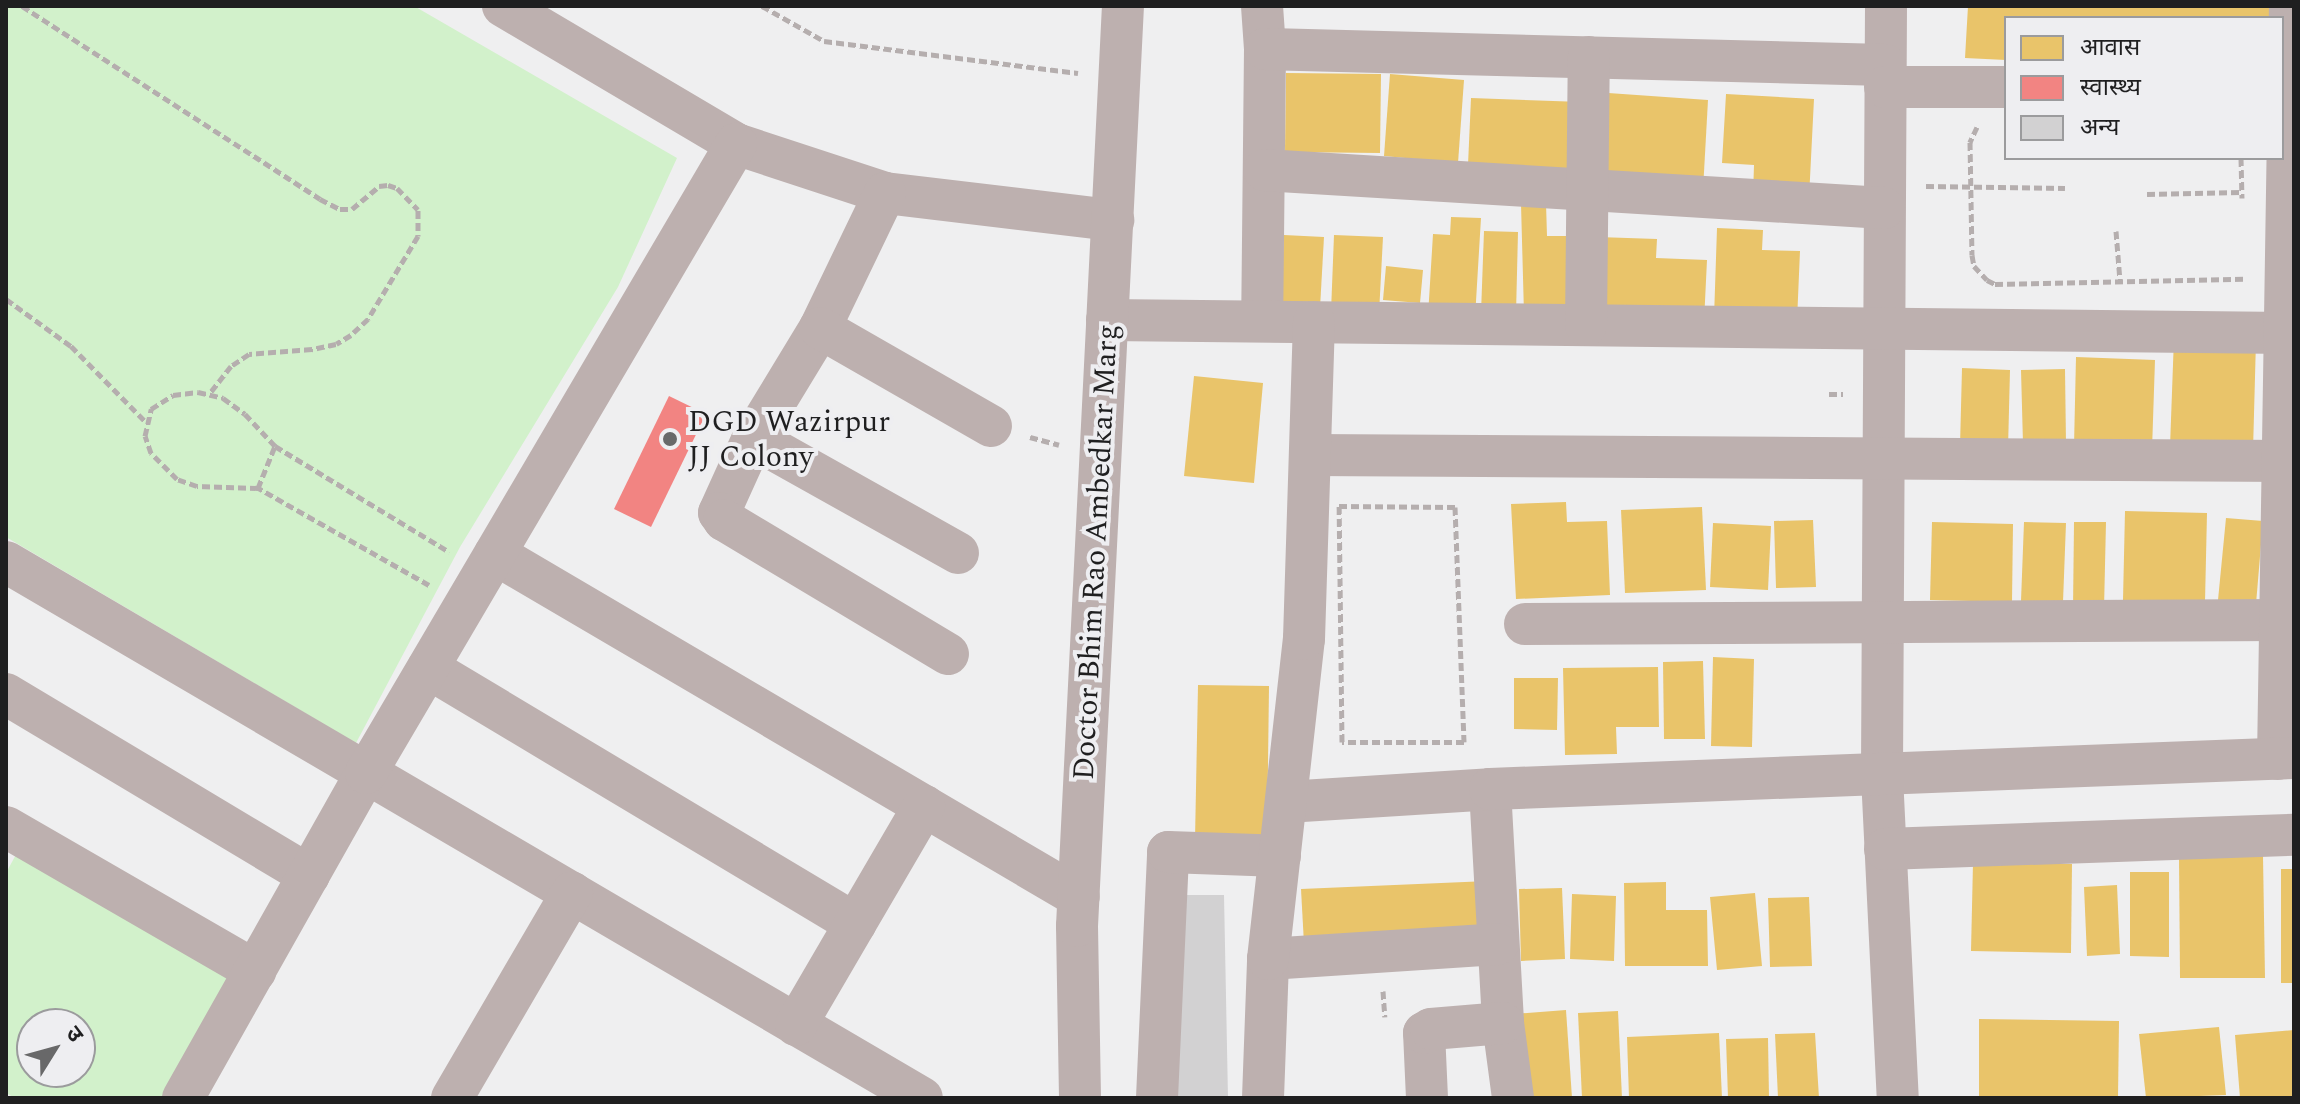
<!DOCTYPE html>
<html>
<head>
<meta charset="utf-8">
<style>
	body { margin:0 }
	#map { position:relative; width:2300px; height:1104px; overflow:hidden; background:#efeff0; font-family:Spectral,"Noto Sans Devanagari",serif }
	div>[style] { position:absolute }
	.green>* { inset:0; background:#d2f1cb }
	.homes>* { inset:0; background:#e9c46a }
	.health>* { inset:0; background:#f28482 }
	.building>* { inset:0; background:#d2d1d2 }
	.path>* { height:5px; margin-top:-2.5px; transform-origin:0; background:repeating-linear-gradient(90deg,#b5aeae 0 8px,transparent 0 12px) }
	.minor>* { height:42px; margin:-21px; padding:0 21px; transform-origin:21px; border-radius:21px; background:#bdb0af }
	.dots>* { width:22px; height:22px; translate:-50% -50%; box-sizing:border-box; border:4px solid #eeeef1; border-radius:50% }
	span { translate:-50% -50%; white-space:nowrap; text-align:center; line-height:1.15; -webkit-text-stroke:8px #eeeef1; paint-order:stroke }
	.poi-label { font-size:30px; color:#1f1f20 }
	.left { translate:0 -50%; text-align:left }
	.street-label { font-size:30px; color:#1f1f20 }
	.frame { position:absolute; inset:0; border:8px solid #1f1f20; pointer-events:none }
	.legend { position:absolute; left:2004px; top:16px; width:280px; height:144px; box-sizing:border-box; background:#eeeef1; border:2px solid #9b9b9d; margin:0; padding:10px 14px; list-style:none; font-size:24px; color:#1f1f20 }
	.legend li { display:flex; align-items:center; gap:16px; height:40px }
	.legend b { width:40px; border:2px solid #9b9b9d }
	.north { position:absolute; left:16px; top:1008px; width:80px; height:80px; box-sizing:border-box; background:#eeeef1; border:2px solid #9b9b9d; border-radius:50%; rotate:53deg; font-size:22px; font-weight:700; line-height:32px; text-align:center; color:#1f1f20 }
	.north::after { content:''; display:block; margin:auto; width:28px; height:36px; background:#686869; clip-path:polygon(50% 0,100% 100%,50% 72%,0 100%) }
</style>
</head>
<body>
<div id="map">
	<div class="green">
		<i style="clip-path:polygon(6px 6px,414px 6px,677px 158px,618px 287px,460px 547px,356px 743px,6px 537px)"></i>
		<i style="clip-path:polygon(evenodd,19px 849px,236px 972px,165px 1098px,15px 1098px,6px 1093px,6px 873px,19px 849px,32px 1024px,80px 1024px,80px 1072px,32px 1072px,32px 1024px)"></i>
	</div>
	<div class="homes">
		<i style="clip-path:polygon(1968px 6px,2272px 6px,2272px 18px,2006px 18px,2006px 60px,1965px 58px)"></i>
		<i style="clip-path:polygon(1286px 73px,1381px 74px,1380px 153px,1285px 152px)"></i>
		<i style="clip-path:polygon(1390px 74px,1464px 80px,1458px 163px,1384px 156px)"></i>
		<i style="clip-path:polygon(1594px 92px,1708px 100px,1703px 190px,1589px 182px)"></i>
		<i style="clip-path:polygon(1726px 94px,1814px 99px,1809px 198px,1753px 195px,1754px 165px,1722px 163px)"></i>
		<i style="clip-path:polygon(1471px 98px,1582px 102px,1580px 170px,1468px 165px)"></i>
		<i style="clip-path:polygon(1546px 203px,1547px 236px,1576px 236px,1579px 314px,1524px 314px,1521px 204px)"></i>
		<i style="clip-path:polygon(1451px 217px,1481px 218px,1475px 318px,1428px 316px,1433px 234px,1450px 235px)"></i>
		<i style="clip-path:polygon(1717px 228px,1763px 230px,1762px 250px,1800px 251px,1797px 321px,1714px 318px)"></i>
		<i style="clip-path:polygon(1484px 231px,1518px 232px,1516px 314px,1481px 313px)"></i>
		<i style="clip-path:polygon(1284px 235px,1324px 237px,1320px 308px,1280px 306px)"></i>
		<i style="clip-path:polygon(1334px 235px,1383px 237px,1379px 314px,1331px 312px)"></i>
		<i style="clip-path:polygon(1598px 237px,1657px 239px,1656px 258px,1707px 260px,1704px 322px,1595px 317px)"></i>
		<i style="clip-path:polygon(1386px 266px,1423px 270px,1420px 303px,1383px 300px)"></i>
		<i style="clip-path:polygon(2174px 337px,2256px 340px,2253px 451px,2170px 447px)"></i>
		<i style="clip-path:polygon(2076px 357px,2155px 360px,2152px 450px,2074px 446px)"></i>
		<i style="clip-path:polygon(1962px 368px,2010px 370px,2008px 449px,1960px 447px)"></i>
		<i style="clip-path:polygon(2065px 369px,2066px 444px,2023px 444px,2021px 370px)"></i>
		<i style="clip-path:polygon(1194px 376px,1263px 383px,1254px 483px,1184px 476px)"></i>
		<i style="clip-path:polygon(1566px 502px,1567px 522px,1607px 521px,1610px 595px,1516px 599px,1511px 504px)"></i>
		<i style="clip-path:polygon(1702px 507px,1706px 590px,1625px 593px,1621px 510px)"></i>
		<i style="clip-path:polygon(2125px 511px,2207px 513px,2205px 602px,2123px 600px)"></i>
		<i style="clip-path:polygon(2226px 518px,2263px 521px,2256px 604px,2218px 600px)"></i>
		<i style="clip-path:polygon(1813px 520px,1816px 587px,1776px 588px,1774px 521px)"></i>
		<i style="clip-path:polygon(1932px 522px,2013px 524px,2012px 602px,1930px 600px)"></i>
		<i style="clip-path:polygon(2024px 522px,2066px 523px,2063px 602px,2021px 601px)"></i>
		<i style="clip-path:polygon(2074px 522px,2106px 522px,2104px 609px,2073px 609px)"></i>
		<i style="clip-path:polygon(1713px 523px,1771px 526px,1768px 590px,1710px 587px)"></i>
		<i style="clip-path:polygon(1713px 657px,1754px 659px,1752px 747px,1711px 746px)"></i>
		<i style="clip-path:polygon(1703px 661px,1705px 739px,1664px 739px,1663px 662px)"></i>
		<i style="clip-path:polygon(1658px 667px,1659px 727px,1616px 727px,1617px 754px,1565px 755px,1563px 668px)"></i>
		<i style="clip-path:polygon(1514px 678px,1558px 678px,1557px 730px,1514px 729px)"></i>
		<i style="clip-path:polygon(1198px 685px,1269px 686px,1267px 842px,1195px 840px)"></i>
		<i style="clip-path:polygon(2263px 856px,2265px 978px,2180px 978px,2179px 857px)"></i>
		<i style="clip-path:polygon(1973px 863px,2072px 864px,2071px 953px,1971px 951px)"></i>
		<i style="clip-path:polygon(2281px 869px,2294px 869px,2294px 983px,2281px 983px)"></i>
		<i style="clip-path:polygon(2130px 872px,2169px 872px,2169px 957px,2130px 956px)"></i>
		<i style="clip-path:polygon(1488px 881px,1490px 937px,1304px 944px,1301px 889px)"></i>
		<i style="clip-path:polygon(1666px 882px,1666px 910px,1707px 910px,1708px 966px,1625px 966px,1624px 883px)"></i>
		<i style="clip-path:polygon(2117px 885px,2120px 954px,2087px 956px,2084px 887px)"></i>
		<i style="clip-path:polygon(1562px 888px,1565px 959px,1521px 961px,1519px 889px)"></i>
		<i style="clip-path:polygon(1755px 893px,1762px 966px,1717px 970px,1710px 897px)"></i>
		<i style="clip-path:polygon(1572px 894px,1616px 896px,1614px 961px,1570px 959px)"></i>
		<i style="clip-path:polygon(1809px 897px,1812px 966px,1770px 967px,1768px 898px)"></i>
		<i style="clip-path:polygon(1566px 1010px,1572px 1098px,1519px 1098px,1513px 1014px)"></i>
		<i style="clip-path:polygon(1618px 1011px,1622px 1098px,1582px 1098px,1578px 1013px)"></i>
		<i style="clip-path:polygon(1979px 1019px,2119px 1021px,2118px 1098px,1979px 1098px)"></i>
		<i style="clip-path:polygon(2219px 1027px,2226px 1095px,2146px 1098px,2139px 1034px)"></i>
		<i style="clip-path:polygon(2294px 1030px,2294px 1098px,2240px 1098px,2235px 1035px)"></i>
		<i style="clip-path:polygon(1719px 1033px,1722px 1098px,1629px 1098px,1627px 1037px)"></i>
		<i style="clip-path:polygon(1815px 1033px,1819px 1098px,1778px 1098px,1775px 1034px)"></i>
		<i style="clip-path:polygon(1768px 1038px,1769px 1098px,1728px 1098px,1726px 1039px)"></i>
	</div>
	<div class="health">
		<i style="clip-path:polygon(669px 396px,706px 414px,651px 527px,614px 509px)"></i>
	</div>
	<div class="building">
		<i style="clip-path:polygon(1171px 895px,1224px 895px,1228px 1098px,1174px 1098px)"></i>
	</div>
	<div class="path">
		<i style="left:22px;top:6px;width:355px;rotate:32.9deg"></i>
		<i style="left:320px;top:199px;width:22px;rotate:27deg"></i>
		<i style="left:340px;top:209px;width:12px"></i>
		<i style="left:352px;top:209px;width:35px;rotate:-40deg"></i>
		<i style="left:379px;top:186px;width:9px;rotate:-6deg"></i>
		<i style="left:388px;top:185px;width:9px;rotate:18deg"></i>
		<i style="left:397px;top:188px;width:30px;rotate:46deg"></i>
		<i style="left:418px;top:210px;width:26px;rotate:90deg"></i>
		<i style="left:418px;top:236px;width:97px;rotate:121.1deg"></i>
		<i style="left:368px;top:319px;width:23px;rotate:137deg"></i>
		<i style="left:351px;top:335px;width:17px;rotate:149deg"></i>
		<i style="left:336px;top:344px;width:25px;rotate:168deg"></i>
		<i style="left:312px;top:349px;width:63px;rotate:175.5deg"></i>
		<i style="left:249px;top:354px;width:22px;rotate:146deg"></i>
		<i style="left:231px;top:366px;width:36px;rotate:128deg"></i>
		<i style="left:762px;top:6px;width:71px;rotate:29.4deg"></i>
		<i style="left:824px;top:41px;width:256px;rotate:7.2deg"></i>
		<i style="left:1977px;top:127px;width:17px;rotate:115deg"></i>
		<i style="left:1970px;top:142px;width:113px;rotate:89deg"></i>
		<i style="left:1972px;top:255px;width:11px;rotate:80deg"></i>
		<i style="left:1974px;top:266px;width:19px;rotate:47deg"></i>
		<i style="left:1987px;top:280px;width:9px;rotate:27deg"></i>
		<i style="left:1995px;top:284px;width:249px;rotate:-1.2deg"></i>
		<i style="left:2241px;top:158px;width:40px;rotate:88.6deg"></i>
		<i style="left:1926px;top:186px;width:139px;rotate:0.8deg"></i>
		<i style="left:2147px;top:194px;width:94px;rotate:-1.2deg"></i>
		<i style="left:2116px;top:231px;width:50px;rotate:85.4deg"></i>
		<i style="left:6px;top:299px;width:80px;rotate:35.9deg"></i>
		<i style="left:71px;top:346px;width:107px;rotate:45.4deg"></i>
		<i style="left:1829px;top:394px;width:14px"></i>
		<i style="left:1030px;top:437px;width:30px;rotate:15deg"></i>
		<i style="left:258px;top:488px;width:45px;rotate:-68deg"></i>
		<i style="left:1339px;top:506px;width:116px;rotate:0.5deg"></i>
		<i style="left:1455px;top:507px;width:235px;rotate:87.8deg"></i>
		<i style="left:1464px;top:742px;width:122px;rotate:180deg"></i>
		<i style="left:1342px;top:742px;width:236px;rotate:-90.7deg"></i>
		<i style="left:429px;top:585px;width:197px;rotate:-150.4deg"></i>
		<i style="left:258px;top:488px;width:61px;rotate:-178.1deg"></i>
		<i style="left:197px;top:486px;width:21px;rotate:-161deg"></i>
		<i style="left:177px;top:479px;width:37px;rotate:-135deg"></i>
		<i style="left:151px;top:453px;width:18px;rotate:-109deg"></i>
		<i style="left:145px;top:436px;width:28px;rotate:-77deg"></i>
		<i style="left:151px;top:409px;width:26px;rotate:-32deg"></i>
		<i style="left:173px;top:395px;width:25px;rotate:-7deg"></i>
		<i style="left:198px;top:392px;width:26px;rotate:13deg"></i>
		<i style="left:223px;top:398px;width:27px;rotate:36deg"></i>
		<i style="left:245px;top:414px;width:44px;rotate:46.8deg"></i>
		<i style="left:275px;top:446px;width:204px;rotate:31.3deg"></i>
		<i style="left:1383px;top:991px;width:26px;rotate:86deg"></i>
	</div>
	<div class="minor">
		<i style="left:503px;top:6px;width:271px;rotate:30.6deg"></i>
		<i style="left:736px;top:144px;width:157px;rotate:18.2deg"></i>
		<i style="left:885px;top:193px;width:230px;rotate:6.8deg"></i>
		<i style="left:1262px;top:6px;width:43px;rotate:86deg"></i>
		<i style="left:1265px;top:49px;width:272px;rotate:90.6deg"></i>
		<i style="left:1886px;top:6px;width:770px;rotate:90.3deg"></i>
		<i style="left:1882px;top:776px;width:322px;rotate:87.2deg"></i>
		<i style="left:1265px;top:49px;width:620px;rotate:1.48deg"></i>
		<i style="left:1885px;top:87px;width:121px"></i>
		<i style="left:1264px;top:170px;width:621px;rotate:3.51deg"></i>
		<i style="left:885px;top:193px;width:150px;rotate:115.7deg"></i>
		<i style="left:820px;top:328px;width:129px;rotate:121.3deg"></i>
		<i style="left:753px;top:438px;width:82px;rotate:114.4deg"></i>
		<i style="left:719px;top:513px;width:9px;rotate:54deg"></i>
		<i style="left:724px;top:520px;width:261px;rotate:30.9deg"></i>
		<i style="left:1107px;top:320px;width:1187px;rotate:0.63deg"></i>
		<i style="left:1586px;top:325px;width:268px;rotate:-89.4deg"></i>
		<i style="left:820px;top:328px;width:197px;rotate:29.8deg"></i>
		<i style="left:753px;top:438px;width:235px;rotate:29.3deg"></i>
		<i style="left:1310px;top:455px;width:984px;rotate:0.35deg"></i>
		<i style="left:495px;top:554px;width:677px;rotate:30.43deg"></i>
		<i style="left:6px;top:562px;width:1061px;rotate:30.33deg"></i>
		<i style="left:1525px;top:624px;width:757px;rotate:-0.3deg"></i>
		<i style="left:428px;top:668px;width:498px;rotate:30.9deg"></i>
		<i style="left:6px;top:694px;width:353px;rotate:30.9deg"></i>
		<i style="left:2278px;top:759px;width:753px;rotate:-89.09deg"></i>
		<i style="left:1490px;top:789px;width:234px;rotate:86.8deg"></i>
		<i style="left:1503px;top:1023px;width:76px;rotate:82.4deg"></i>
		<i style="left:1286px;top:802px;width:204px;rotate:-3.6deg"></i>
		<i style="left:1490px;top:789px;width:805px;rotate:-2.21deg"></i>
		<i style="left:6px;top:827px;width:288px;rotate:30deg"></i>
		<i style="left:1885px;top:849px;width:409px;rotate:-2deg"></i>
		<i style="left:1268px;top:959px;width:230px;rotate:-3.7deg"></i>
		<i style="left:796px;top:1025px;width:254px;rotate:-59.7deg"></i>
		<i style="left:183px;top:1098px;width:373px;rotate:-60.6deg"></i>
		<i style="left:366px;top:773px;width:730px;rotate:-59.53deg"></i>
		<i style="left:452px;top:1098px;width:238px;rotate:-59.7deg"></i>
		<i style="left:1080px;top:1098px;width:172px;rotate:-91deg"></i>
		<i style="left:1077px;top:926px;width:921px;rotate:-87.14deg"></i>
		<i style="left:1157px;top:1098px;width:246px;rotate:-87.4deg"></i>
		<i style="left:1168px;top:852px;width:112px;rotate:2deg"></i>
		<i style="left:1263px;top:1098px;width:139px;rotate:-87.9deg"></i>
		<i style="left:1268px;top:959px;width:322px;rotate:-83.6deg"></i>
		<i style="left:1304px;top:639px;width:317px;rotate:-88.2deg"></i>
		<i style="left:1427px;top:1098px;width:65px;rotate:-92.6deg"></i>
		<i style="left:1424px;top:1033px;width:8px;rotate:-30deg"></i>
		<i style="left:1431px;top:1029px;width:72px;rotate:-4.8deg"></i>
	</div>
	<div class="dots">
		<i style="left:670px;top:439px;background:#686869"></i>
	</div>
	<div class="poi-label">
		<span class="left" style="left:688px;top:439px">DGD Wazirpur<br>JJ Colony</span>
	</div>
	<div class="street-label">
		<span style="left:1096px;top:552px;rotate:-87deg">Doctor Bhim Rao Ambedkar Marg</span>
	</div>
	<div class="frame"></div>
	<ul class="legend">
	<li><b style="height:22px;background:#e9c46a"></b>आवास</li>
	<li><b style="height:22px;background:#f28482"></b>स्वास्थ्य</li>
	<li><b style="height:22px;background:#d2d1d2"></b>अन्य</li>
	</ul>
	<div class="north">उ</div>
</div>
</body>
</html>
